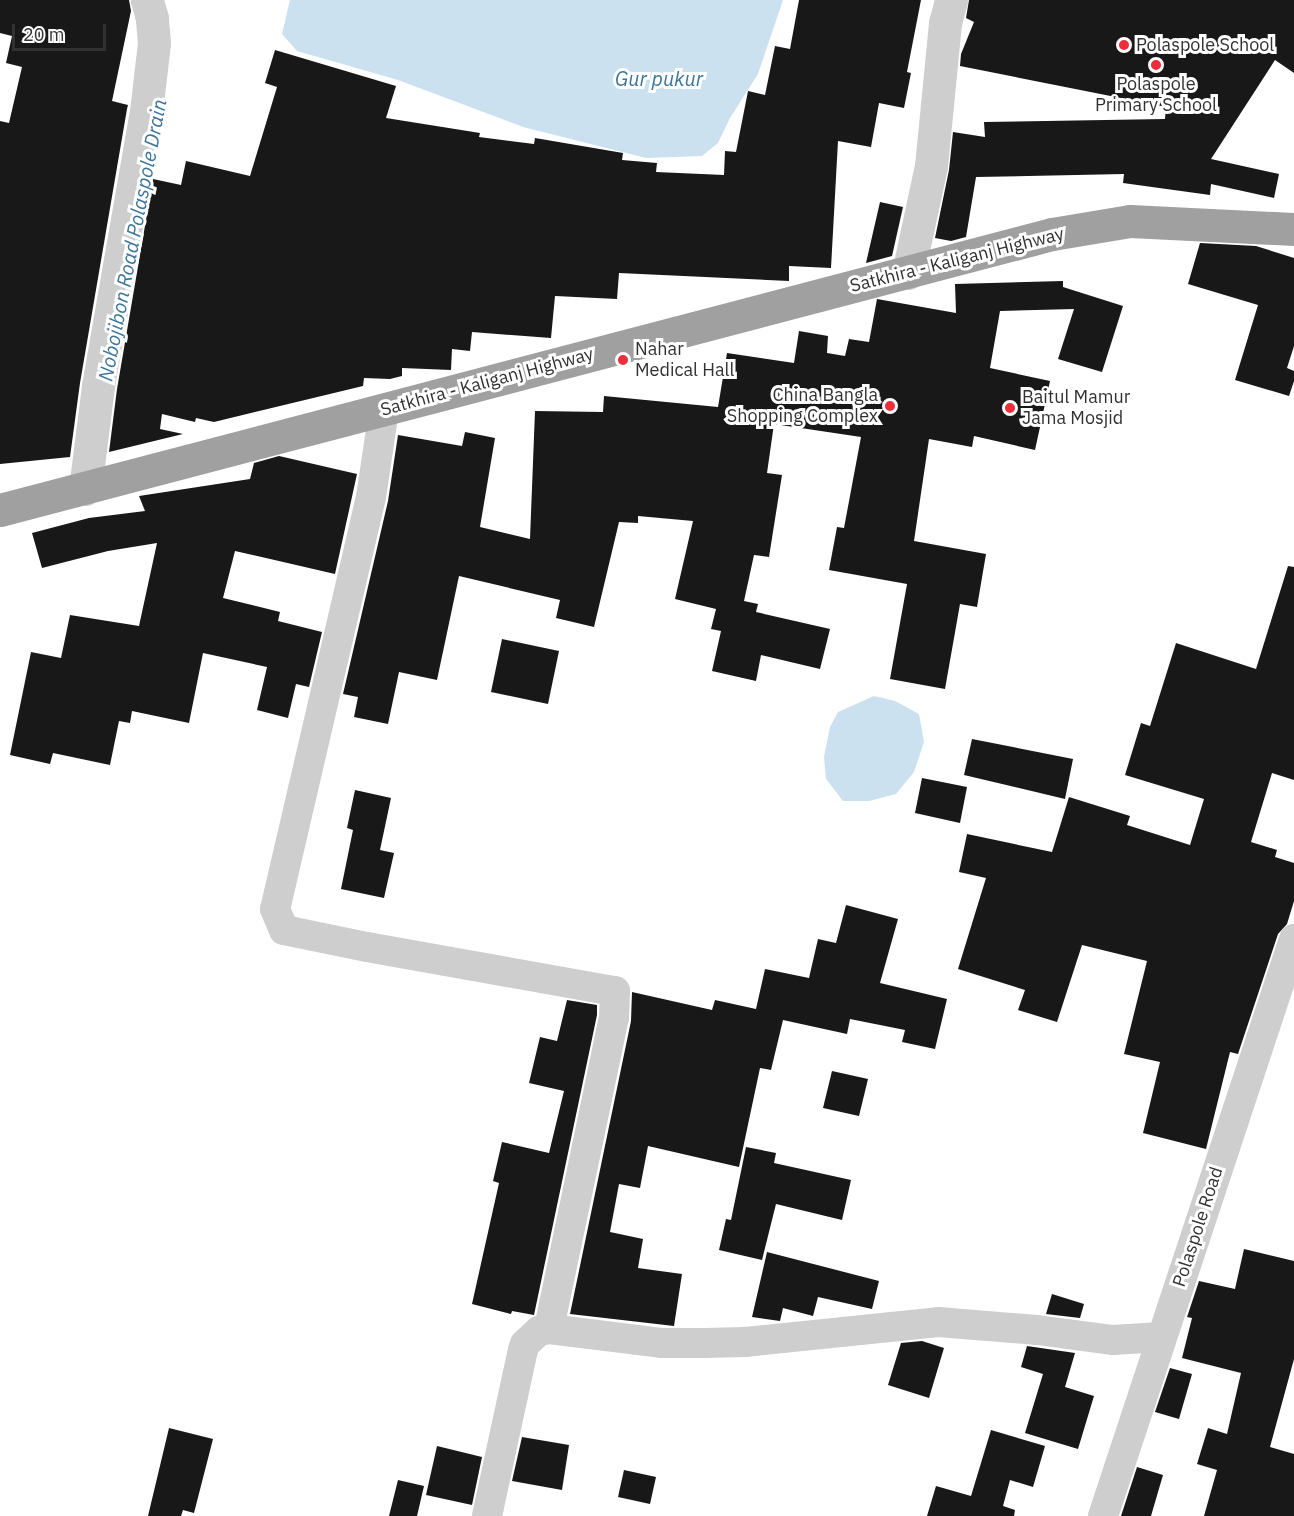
<!DOCTYPE html>
<html>
<head>
<meta charset="utf-8">
<style>
	body { margin:0 }
	#map { position:relative; width:1294px; height:1516px; overflow:hidden; background:#fff; font-family:"IBM Plex Sans",sans-serif }
	div>[style] { position:absolute }
	.water>* { inset:0; background:#cbe1ef }
	.building>* { inset:0; background:#181818 }
	.minor>* { height:30px; margin:-15px; padding:0 15px; transform-origin:15px; border-radius:15px; background:#cecece }
	.tertiary>* { height:33px; margin:-16.5px; padding:0 16.5px; transform-origin:16.5px; border-radius:16.5px; background:#cecece }
	.trunk>* { height:33px; margin:-16.5px; padding:0 16.5px; transform-origin:16.5px; border-radius:16.5px; background:#a0a0a0 }
	.dots>* { width:16px; height:16px; translate:-50% -50%; box-sizing:border-box; border:3px solid #fff; border-radius:50% }
	span { translate:-50% -50%; white-space:nowrap; text-align:center; line-height:1.15; -webkit-text-stroke:6px #fff; paint-order:stroke }
	.poi-label { font-size:18px; color:#313131 }
	.left { translate:0 -50%; text-align:left }
	.right { translate:-100% -50%; text-align:right }
	.street-label { font-size:18px; color:#313131 }
	.water-label { font-size:20px; color:#3a7499; font-style:italic }
	.scale { position:absolute; left:12px; top:24px; width:94px; height:27px; box-sizing:border-box; border:3px solid #313131; border-top:0; padding-left:8px; font-size:18px; line-height:21px; white-space:nowrap; color:#313131; -webkit-text-stroke:4px #fff; paint-order:stroke }
</style>
</head>
<body>
<div id="map">
	<div class="water">
		<i style="clip-path:polygon(290px 0,783px 0,758px 74px,730px 118px,718px 143px,702px 156px,646px 158px,523px 127px,398px 80px,297px 51px,282px 34px)"></i>
		<i style="clip-path:polygon(874px 696px,895px 701px,919px 714px,924px 742px,914px 772px,896px 794px,869px 801px,843px 801px,826px 779px,824px 757px,830px 727px,838px 712px)"></i>
	</div>
	<div class="building">
		<i style="clip-path:polygon(0 0,129px 0,131px 11px,112px 101px,128px 105px,127px 109px,80px 383px,70px 457px,0 464px,0 121px,9px 123px,22px 67px,6px 63px,12px 36px,0 33px)"></i>
		<i style="clip-path:polygon(799px 0,921px 0,907px 72px,911px 73px,904px 108px,879px 103px,871px 147px,838px 141px,831px 268px,789px 266px,789px 281px,619px 273px,617px 299px,555px 296px,551px 338px,472px 332px,470px 351px,452px 349px,451px 370px,402px 368px,402px 376px,390px 379px,364px 378px,363px 386px,214px 422px,196px 418px,195px 422px,162px 414px,160px 429px,183px 434px,109px 452px,117px 389px,153px 179px,181px 185px,186px 161px,250px 176px,277px 87px,265px 83px,275px 50px,396px 86px,386px 118px,480px 133px,479px 137px,534px 144px,535px 138px,623px 153px,622px 160px,657px 163px,656px 172px,724px 175px,725px 151px,736px 152px,748px 91px,765px 95px,775px 46px,790px 49px)"></i>
		<i style="clip-path:polygon(969px 0,1294px 0,1294px 73px,1275px 60px,1211px 159px,1279px 174px,1274px 198px,1211px 184px,1210px 195px,1123px 183px,1124px 174px,976px 177px,966px 237px,951px 241px,935px 238px,949px 170px,953px 132px,985px 137px,984px 122px,1165px 119px,1166px 107px,960px 66px,961px 54px,974px 22px,966px 18px)"></i>
		<i style="clip-path:polygon(880px 202px,903px 207px,892px 256px,866px 263px)"></i>
		<i style="clip-path:polygon(1200px 243px,1256px 246px,1294px 258px,1294px 346px,1287px 368px,1294px 371px,1294px 381px,1289px 396px,1235px 380px,1258px 305px,1188px 284px)"></i>
		<i style="clip-path:polygon(1063px 281px,1063px 287px,1123px 306px,1102px 372px,1058px 359px,1074px 309px,1000px 311px,990px 368px,1050px 381px,1035px 450px,974px 436px,972px 447px,929px 439px,914px 541px,986px 554px,977px 607px,960px 604px,945px 689px,890px 679px,907px 584px,829px 570px,837px 527px,844px 528px,861px 437px,774px 424px,767px 473px,782px 475px,769px 557px,754px 555px,744px 601px,758px 604px,756px 612px,830px 629px,820px 669px,761px 655px,756px 681px,712px 671px,721px 631px,711px 629px,716px 609px,675px 599px,693px 521px,638px 516px,638px 523px,619px 522px,594px 627px,556px 618px,560px 600px,459px 576px,437px 680px,399px 672px,388px 724px,354px 717px,358px 697px,343px 694px,388px 501px,398px 435px,462px 446px,465px 432px,495px 438px,480px 527px,530px 539px,535px 411px,603px 412px,604px 396px,718px 407px,727px 353px,794px 363px,799px 331px,828px 336px,827px 353px,845px 356px,849px 339px,869px 342px,877px 299px,956px 313px,955px 284px)"></i>
		<i style="clip-path:polygon(279px 456px,357px 474px,335px 574px,235px 551px,223px 598px,280px 612px,278px 621px,322px 632px,309px 687px,296px 684px,288px 718px,257px 710px,267px 667px,203px 653px,189px 723px,132px 711px,130px 723px,119px 721px,110px 765px,53px 753px,50px 764px,10px 755px,31px 652px,61px 658px,70px 615px,139px 626px,157px 543px,108px 551px,42px 568px,32px 533px,89px 518px,145px 511px,139px 496px,250px 479px,254px 463px)"></i>
		<i style="clip-path:polygon(1288px 566px,1294px 567px,1294px 780px,1272px 773px,1251px 842px,1277px 850px,1275px 857px,1294px 863px,1294px 901px,1287px 924px,1278px 934px,1238px 1054px,1230px 1052px,1206px 1149px,1143px 1133px,1160px 1062px,1124px 1054px,1147px 961px,1082px 945px,1057px 1022px,1018px 1010px,1025px 990px,958px 969px,986px 878px,959px 872px,967px 834px,1052px 852px,1069px 797px,1130px 816px,1127px 825px,1190px 845px,1204px 799px,1125px 775px,1141px 723px,1150px 726px,1176px 643px,1256px 669px)"></i>
		<i style="clip-path:polygon(502px 639px,559px 651px,548px 704px,491px 692px)"></i>
		<i style="clip-path:polygon(972px 739px,1073px 759px,1065px 799px,964px 775px)"></i>
		<i style="clip-path:polygon(922px 778px,967px 787px,960px 823px,915px 813px)"></i>
		<i style="clip-path:polygon(355px 790px,391px 798px,380px 850px,394px 853px,384px 898px,341px 889px,353px 830px,347px 828px)"></i>
		<i style="clip-path:polygon(846px 905px,898px 919px,880px 983px,947px 999px,935px 1049px,902px 1042px,905px 1030px,850px 1019px,847px 1034px,783px 1020px,771px 1070px,760px 1068px,739px 1167px,648px 1146px,640px 1188px,619px 1184px,610px 1232px,643px 1239px,638px 1268px,682px 1274px,674px 1326px,570px 1314px,631px 1021px,632px 992px,712px 1010px,715px 1000px,756px 1009px,765px 969px,809px 978px,818px 939px,836px 943px)"></i>
		<i style="clip-path:polygon(567px 1000px,597px 1005px,597px 1015px,534px 1315px,512px 1311px,511px 1314px,472px 1304px,499px 1183px,493px 1181px,502px 1142px,549px 1153px,564px 1091px,529px 1083px,540px 1037px,557px 1041px)"></i>
		<i style="clip-path:polygon(832px 1071px,868px 1079px,859px 1116px,823px 1108px)"></i>
		<i style="clip-path:polygon(746px 1147px,776px 1153px,774px 1163px,851px 1180px,842px 1220px,776px 1204px,762px 1260px,719px 1250px,726px 1219px,731px 1220px)"></i>
		<i style="clip-path:polygon(1244px 1249px,1294px 1261px,1294px 1359px,1270px 1447px,1294px 1454px,1294px 1516px,1204px 1516px,1217px 1470px,1197px 1464px,1208px 1428px,1227px 1434px,1241px 1373px,1182px 1358px,1192px 1318px,1187px 1317px,1199px 1281px,1235px 1289px)"></i>
		<i style="clip-path:polygon(767px 1252px,879px 1281px,872px 1309px,818px 1297px,813px 1316px,783px 1308px,780px 1321px,752px 1317px)"></i>
		<i style="clip-path:polygon(1052px 1294px,1084px 1304px,1080px 1318px,1046px 1314px)"></i>
		<i style="clip-path:polygon(922px 1341px,944px 1348px,929px 1398px,888px 1385px,901px 1343px)"></i>
		<i style="clip-path:polygon(1027px 1346px,1075px 1353px,1065px 1387px,1094px 1396px,1078px 1449px,1025px 1433px,1043px 1374px,1021px 1367px)"></i>
		<i style="clip-path:polygon(1170px 1368px,1192px 1374px,1179px 1419px,1155px 1412px)"></i>
		<i style="clip-path:polygon(169px 1428px,213px 1439px,194px 1513px,183px 1510px,181px 1516px,148px 1516px)"></i>
		<i style="clip-path:polygon(991px 1430px,1045px 1446px,1033px 1487px,1010px 1480px,1003px 1506px,1015px 1510px,1014px 1516px,927px 1516px,936px 1486px,971px 1496px)"></i>
		<i style="clip-path:polygon(522px 1437px,569px 1445px,562px 1490px,512px 1481px)"></i>
		<i style="clip-path:polygon(437px 1446px,482px 1457px,472px 1505px,426px 1495px)"></i>
		<i style="clip-path:polygon(1137px 1467px,1163px 1475px,1151px 1516px,1121px 1516px)"></i>
		<i style="clip-path:polygon(624px 1470px,656px 1477px,650px 1504px,618px 1497px)"></i>
		<i style="clip-path:polygon(398px 1480px,424px 1486px,417px 1516px,389px 1516px)"></i>
	</div>
	<div class="minor">
		<i style="left:384px;top:410px;width:88px;rotate:98.5deg"></i>
		<i style="left:371px;top:497px;width:423px;rotate:103.1deg"></i>
		<i style="left:275px;top:909px;width:23px;rotate:67deg"></i>
		<i style="left:284px;top:930px;width:85px;rotate:11.6deg"></i>
		<i style="left:367px;top:947px;width:252px;rotate:10.1deg"></i>
		<i style="left:615px;top:991px;width:26px;rotate:92deg"></i>
		<i style="left:614px;top:1017px;width:319px;rotate:101.8deg"></i>
		<i style="left:487px;top:1516px;width:170px;rotate:-77.8deg"></i>
		<i style="left:523px;top:1350px;width:6px;rotate:-72deg"></i>
		<i style="left:525px;top:1344px;width:19px;rotate:-43deg"></i>
		<i style="left:539px;top:1331px;width:10px;rotate:-11deg"></i>
		<i style="left:549px;top:1329px;width:113px;rotate:7.1deg"></i>
		<i style="left:661px;top:1343px;width:44px"></i>
		<i style="left:705px;top:1343px;width:40px;rotate:-1.4deg"></i>
		<i style="left:745px;top:1342px;width:194px;rotate:-5.9deg"></i>
		<i style="left:938px;top:1322px;width:99px;rotate:4.6deg"></i>
		<i style="left:1037px;top:1330px;width:77px;rotate:7.5deg"></i>
		<i style="left:1113px;top:1340px;width:48px;rotate:-3.6deg"></i>
		<i style="left:1103px;top:1516px;width:608px;rotate:-71.68deg"></i>
	</div>
	<div class="tertiary">
		<i style="left:908px;top:273px;width:109px;rotate:-77.9deg"></i>
		<i style="left:931px;top:166px;width:144px;rotate:-84.4deg"></i>
		<i style="left:945px;top:23px;width:24px;rotate:-75deg"></i>
		<i style="left:85px;top:489px;width:104px;rotate:-82.8deg"></i>
		<i style="left:98px;top:386px;width:278px;rotate:-80.1deg"></i>
		<i style="left:146px;top:112px;width:69px;rotate:-83.4deg"></i>
		<i style="left:154px;top:43px;width:25px;rotate:-95deg"></i>
		<i style="left:152px;top:18px;width:19px;rotate:-106deg"></i>
	</div>
	<div class="trunk">
		<i style="left:0;top:510px;width:1088px;rotate:-14.7deg"></i>
		<i style="left:1052px;top:234px;width:79px;rotate:-9.5deg"></i>
		<i style="left:1130px;top:221px;width:164px;rotate:2.8deg"></i>
	</div>
	<div class="dots">
		<i style="left:1124px;top:45px;background:#ee2d3b"></i>
		<i style="left:1156px;top:65px;background:#ee2d3b"></i>
		<i style="left:623px;top:360px;background:#ee2d3b"></i>
		<i style="left:890px;top:406px;background:#ee2d3b"></i>
		<i style="left:1010px;top:408px;background:#ee2d3b"></i>
	</div>
	<div class="poi-label">
		<span class="left" style="left:1136px;top:45px">Polaspole School</span>
		<span style="left:1156px;top:95px">Polaspole<br>Primary School</span>
		<span class="left" style="left:635px;top:360px">Nahar<br>Medical Hall</span>
		<span class="right" style="left:878px;top:406px">China Bangla<br>Shopping Complex</span>
		<span class="left" style="left:1022px;top:408px">Baitul Mamur<br>Jama Mosjid</span>
	</div>
	<div class="street-label">
		<span style="left:957px;top:260px;rotate:-14deg">Satkhira - Kaliganj Highway</span>
		<span style="left:487px;top:382px;rotate:-15deg">Satkhira - Kaliganj Highway</span>
		<span style="left:1198px;top:1227px;rotate:-72deg">Polaspole Road</span>
	</div>
	<div class="water-label">
		<span style="left:659px;top:78px">Gur pukur</span>
		<span style="left:132px;top:240px;rotate:-79deg">Nobojibon Road Polaspole Drain</span>
	</div>
	<div class="scale">20 m</div>
</div>
</body>
</html>
